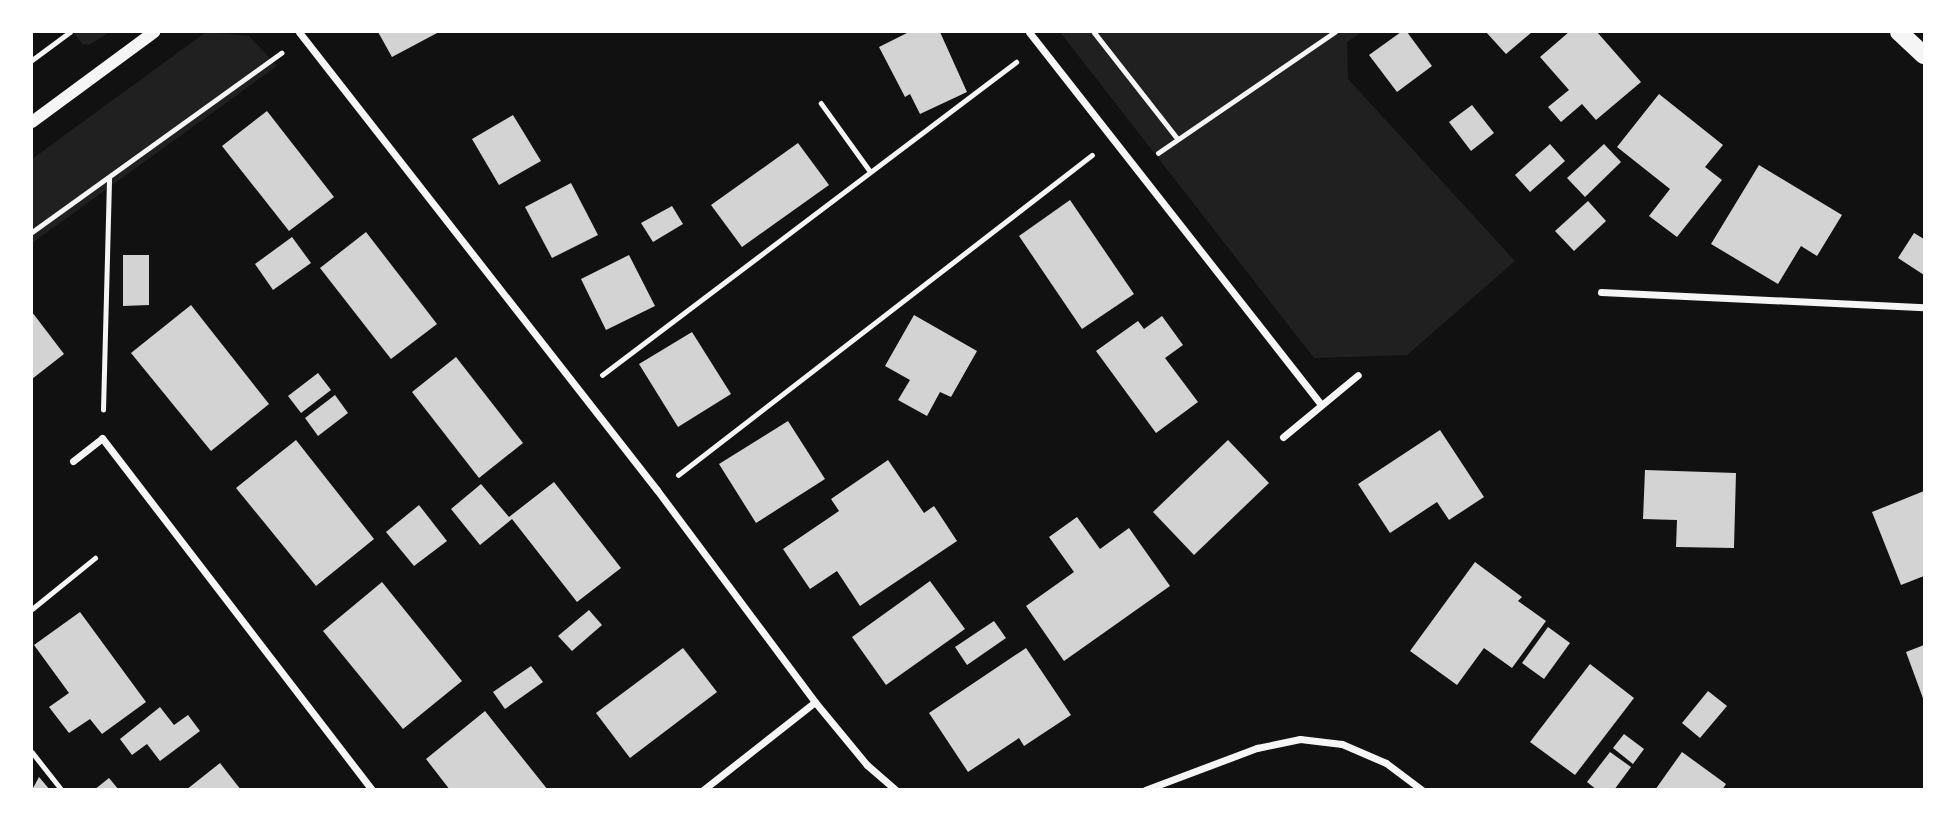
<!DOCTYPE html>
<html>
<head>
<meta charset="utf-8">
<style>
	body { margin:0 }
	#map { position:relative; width:1956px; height:821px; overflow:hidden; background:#111; font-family:"IBM Plex Sans",sans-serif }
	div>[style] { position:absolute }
	.green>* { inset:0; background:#202020 }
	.building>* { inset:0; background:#d3d3d3 }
	.path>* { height:4.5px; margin:-2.25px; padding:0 2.25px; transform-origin:2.25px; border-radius:2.25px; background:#f5f5f5 }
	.minor>* { height:7px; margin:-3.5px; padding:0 3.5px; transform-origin:3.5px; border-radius:3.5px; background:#f5f5f5 }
	.tertiary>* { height:12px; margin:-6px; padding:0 6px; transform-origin:6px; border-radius:6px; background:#f5f5f5 }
	.primary>* { height:18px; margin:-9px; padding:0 9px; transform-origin:9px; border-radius:9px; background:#f5f5f5 }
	span { translate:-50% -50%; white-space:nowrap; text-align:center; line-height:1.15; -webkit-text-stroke:5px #fff; paint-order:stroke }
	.frame { position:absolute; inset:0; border:33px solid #fff; pointer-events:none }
</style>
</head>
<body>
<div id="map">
	<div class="green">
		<i style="clip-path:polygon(73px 32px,110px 32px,89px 45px,82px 44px)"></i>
		<i style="clip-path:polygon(206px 32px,249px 36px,277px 66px,32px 243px,32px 159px)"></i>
		<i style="clip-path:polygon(1060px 32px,1362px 32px,1347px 42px,1348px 79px,1515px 261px,1407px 355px,1314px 358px)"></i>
	</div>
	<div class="building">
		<i style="clip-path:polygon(378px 32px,439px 32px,392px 57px)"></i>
		<i style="clip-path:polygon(909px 32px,940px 32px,967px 92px,920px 114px,910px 94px,905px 97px,879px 47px)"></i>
		<i style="clip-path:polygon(1401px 32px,1407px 32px,1432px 66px,1397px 92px,1369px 55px)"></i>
		<i style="clip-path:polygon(1486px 32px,1532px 32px,1506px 54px)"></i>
		<i style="clip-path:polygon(1569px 32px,1597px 32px,1641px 82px,1596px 120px,1582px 104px,1561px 122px,1548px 107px,1569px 90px,1540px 57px)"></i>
		<i style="clip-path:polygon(1659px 94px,1723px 145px,1705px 167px,1722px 180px,1677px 237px,1649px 216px,1670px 189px,1617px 147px)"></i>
		<i style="clip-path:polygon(1472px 105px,1494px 133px,1471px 151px,1449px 122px)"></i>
		<i style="clip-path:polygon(267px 111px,334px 197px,289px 231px,222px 146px)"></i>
		<i style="clip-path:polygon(513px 115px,541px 161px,499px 185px,472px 139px)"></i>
		<i style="clip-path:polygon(798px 143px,829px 185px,742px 247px,711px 205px)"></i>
		<i style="clip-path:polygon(1550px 144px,1565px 161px,1530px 192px,1515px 175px)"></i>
		<i style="clip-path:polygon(1604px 144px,1621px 162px,1585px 197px,1567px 178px)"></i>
		<i style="clip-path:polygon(1759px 165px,1842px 215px,1817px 256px,1801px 246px,1778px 284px,1711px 244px)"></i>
		<i style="clip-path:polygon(571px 183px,598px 235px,552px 258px,525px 207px)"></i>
		<i style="clip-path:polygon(1070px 200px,1134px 294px,1082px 329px,1019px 236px)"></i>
		<i style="clip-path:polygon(1588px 201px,1606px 221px,1574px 251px,1555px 231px)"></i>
		<i style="clip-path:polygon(672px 206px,683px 224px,653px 242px,641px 223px)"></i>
		<i style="clip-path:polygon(366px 232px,437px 324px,391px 359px,320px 268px)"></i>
		<i style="clip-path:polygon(1914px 233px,1924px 239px,1924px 275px,1898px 258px)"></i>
		<i style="clip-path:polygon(292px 237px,311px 263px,273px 290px,255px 264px)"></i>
		<i style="clip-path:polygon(123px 255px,149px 255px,149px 305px,123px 306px)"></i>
		<i style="clip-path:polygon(629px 255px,655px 306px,606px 330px,581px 279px)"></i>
		<i style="clip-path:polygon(191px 305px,269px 404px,211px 451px,131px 353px)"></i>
		<i style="clip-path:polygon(32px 312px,64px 354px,32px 379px)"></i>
		<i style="clip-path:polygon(914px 315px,977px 351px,951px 397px,940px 392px,927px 416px,898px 400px,910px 380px,885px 366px)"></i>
		<i style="clip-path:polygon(1162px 316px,1183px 345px,1165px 358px,1198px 402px,1156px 433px,1096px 351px,1138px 321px,1144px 329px)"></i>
		<i style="clip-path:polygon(692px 332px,731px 394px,678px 427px,639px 364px)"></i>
		<i style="clip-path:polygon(456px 357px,523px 443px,479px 478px,412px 392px)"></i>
		<i style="clip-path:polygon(318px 373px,331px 390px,301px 413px,288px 396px)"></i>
		<i style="clip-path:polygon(335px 395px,348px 413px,318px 436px,305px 418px)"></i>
		<i style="clip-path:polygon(788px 421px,825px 479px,756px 523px,719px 464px)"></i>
		<i style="clip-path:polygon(1440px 430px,1484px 497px,1449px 520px,1437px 502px,1390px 533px,1358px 484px)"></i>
		<i style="clip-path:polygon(296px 440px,374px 539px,316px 586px,236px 488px)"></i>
		<i style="clip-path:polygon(1228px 440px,1269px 483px,1194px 555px,1153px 512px)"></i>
		<i style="clip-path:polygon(888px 460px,924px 513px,934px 506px,957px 541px,860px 606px,837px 571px,810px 589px,783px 549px,839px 511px,831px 499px)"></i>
		<i style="clip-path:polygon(1645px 470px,1736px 473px,1734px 548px,1676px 547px,1677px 520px,1643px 519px)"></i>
		<i style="clip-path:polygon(554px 482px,621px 568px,577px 602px,512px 519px,480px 545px,451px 509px,481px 484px,509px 517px)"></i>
		<i style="clip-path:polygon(1924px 491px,1924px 576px,1901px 585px,1872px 512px)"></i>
		<i style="clip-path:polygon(419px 505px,447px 541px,414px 566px,386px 532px)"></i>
		<i style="clip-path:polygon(1077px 517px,1100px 549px,1129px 528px,1170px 586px,1064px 661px,1026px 606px,1074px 572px,1049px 537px)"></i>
		<i style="clip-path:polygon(1475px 562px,1522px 597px,1518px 601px,1546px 621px,1512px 668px,1484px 648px,1457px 685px,1410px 651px)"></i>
		<i style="clip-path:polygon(930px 581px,965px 629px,886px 685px,852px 637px)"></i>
		<i style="clip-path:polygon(382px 582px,462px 681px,403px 729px,323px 631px)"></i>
		<i style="clip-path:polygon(589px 610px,602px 625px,572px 651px,558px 636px)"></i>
		<i style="clip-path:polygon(80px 612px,146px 702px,102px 734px,90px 719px,69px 733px,49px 707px,69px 693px,34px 645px)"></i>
		<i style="clip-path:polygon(994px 621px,1006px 638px,967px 665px,955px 647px)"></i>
		<i style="clip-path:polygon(1548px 627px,1570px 643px,1544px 679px,1522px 663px)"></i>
		<i style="clip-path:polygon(1924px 645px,1924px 701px,1906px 652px)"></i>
		<i style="clip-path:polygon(683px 648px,717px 692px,630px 758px,596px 713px)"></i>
		<i style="clip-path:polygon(1026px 648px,1071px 715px,1024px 746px,1019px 738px,968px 772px,929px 713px)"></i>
		<i style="clip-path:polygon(1590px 664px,1634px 698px,1575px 775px,1530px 742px)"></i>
		<i style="clip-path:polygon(531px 666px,543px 682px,505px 709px,493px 692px)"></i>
		<i style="clip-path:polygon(1708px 691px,1727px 706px,1700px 738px,1682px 723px)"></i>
		<i style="clip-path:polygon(160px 707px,174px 725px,188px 715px,200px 731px,160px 761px,147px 744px,132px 755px,120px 739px)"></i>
		<i style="clip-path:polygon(485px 711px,524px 760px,548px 790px,450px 790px,426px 759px)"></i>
		<i style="clip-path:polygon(1624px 734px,1644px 749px,1633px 764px,1613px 748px)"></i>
		<i style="clip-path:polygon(1610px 752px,1631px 767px,1614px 790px,1597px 790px,1587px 782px)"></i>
		<i style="clip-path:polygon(1682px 752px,1726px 784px,1722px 790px,1655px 790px)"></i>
		<i style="clip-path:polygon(220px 763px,241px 790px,186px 790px)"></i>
		<i style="clip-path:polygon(39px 777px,50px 790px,32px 790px)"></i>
		<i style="clip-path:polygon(109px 778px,119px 790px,94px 790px)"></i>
	</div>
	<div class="path">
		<i style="left:1094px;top:32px;width:135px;rotate:51.9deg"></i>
		<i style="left:32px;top:60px;width:47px;rotate:-36.4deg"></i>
		<i style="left:821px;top:103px;width:84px;rotate:54.2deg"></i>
		<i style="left:1158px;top:153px;width:214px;rotate:-34.4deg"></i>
		<i style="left:32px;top:232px;width:307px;rotate:-35.7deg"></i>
		<i style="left:602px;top:375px;width:519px;rotate:-37.09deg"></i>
		<i style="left:103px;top:410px;width:232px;rotate:-88.5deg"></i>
		<i style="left:678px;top:475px;width:523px;rotate:-37.7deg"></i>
		<i style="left:32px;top:609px;width:81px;rotate:-39deg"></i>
		<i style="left:32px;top:752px;width:48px;rotate:51.7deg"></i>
	</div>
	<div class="minor">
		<i style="left:299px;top:32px;width:581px;rotate:51.99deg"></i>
		<i style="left:657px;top:490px;width:264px;rotate:53.3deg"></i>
		<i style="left:815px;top:702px;width:82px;rotate:50.5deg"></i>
		<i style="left:867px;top:765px;width:38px;rotate:41deg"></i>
		<i style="left:1029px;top:32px;width:473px;rotate:51.9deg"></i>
		<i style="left:1601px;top:292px;width:323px;rotate:2.7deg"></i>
		<i style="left:1283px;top:437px;width:97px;rotate:-39.6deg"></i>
		<i style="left:73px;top:461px;width:37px;rotate:-38deg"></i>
		<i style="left:102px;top:438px;width:444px;rotate:52.5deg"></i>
		<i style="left:703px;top:790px;width:142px;rotate:-38.2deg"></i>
		<i style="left:1145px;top:790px;width:120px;rotate:-20.6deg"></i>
		<i style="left:1257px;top:748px;width:44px;rotate:-11.8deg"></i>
		<i style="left:1300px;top:739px;width:42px;rotate:6.8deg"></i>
		<i style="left:1342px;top:744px;width:48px;rotate:23.4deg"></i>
		<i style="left:1386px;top:763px;width:45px;rotate:36.9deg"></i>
	</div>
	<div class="tertiary">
		<i style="left:32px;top:122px;width:152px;rotate:-36.4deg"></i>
	</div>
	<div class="primary">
		<i style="left:1899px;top:32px;width:34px;rotate:43deg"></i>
	</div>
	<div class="frame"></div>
</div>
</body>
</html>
